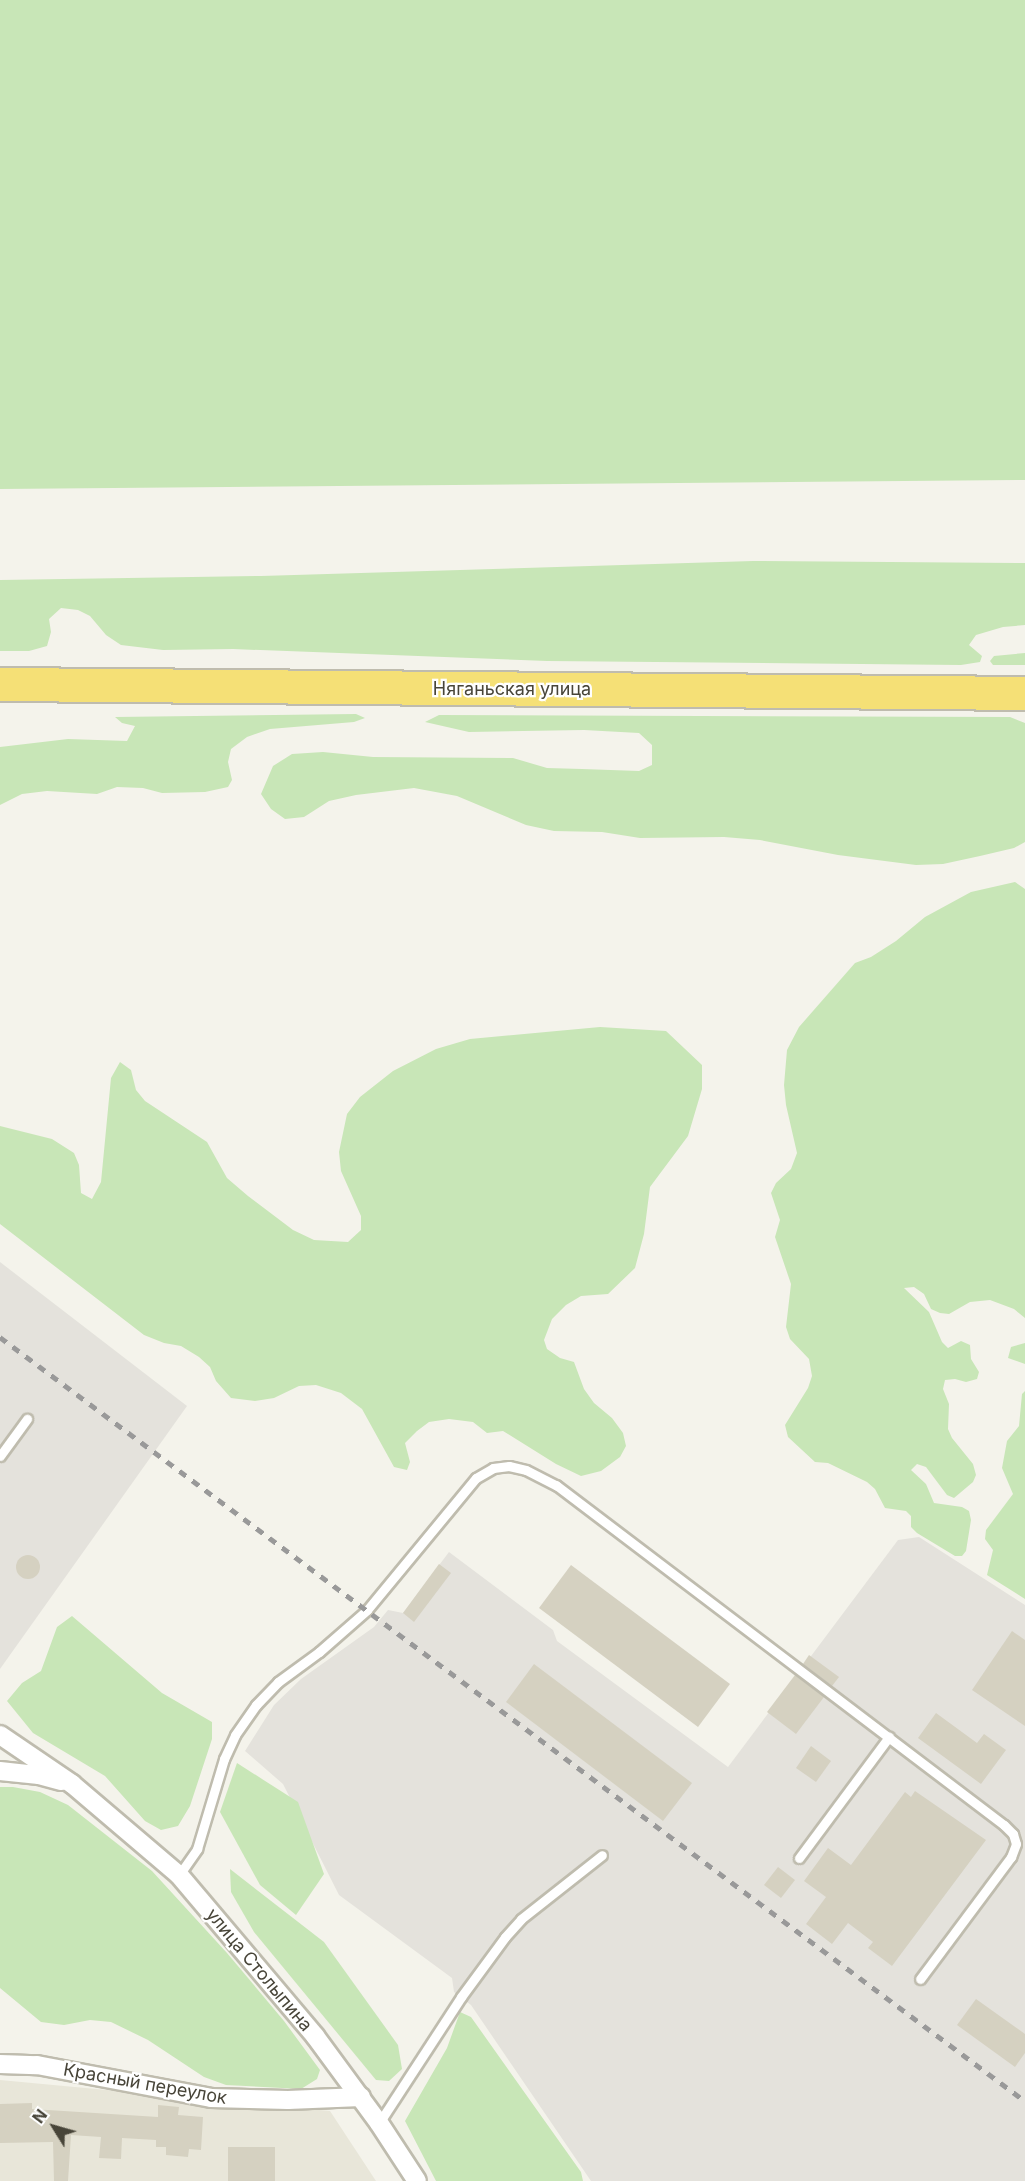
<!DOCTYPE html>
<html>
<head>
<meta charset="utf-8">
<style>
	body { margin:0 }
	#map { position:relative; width:1025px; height:2181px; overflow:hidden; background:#f4f3eb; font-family:Inter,sans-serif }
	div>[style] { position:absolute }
	.residential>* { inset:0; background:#e8e6d9 }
	.industrial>* { inset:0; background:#e4e2dc }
	.green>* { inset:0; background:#c8e6b7 }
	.building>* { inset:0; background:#d5d1c1 }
	.round { border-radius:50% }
	.roads { filter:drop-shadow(2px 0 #bfbcae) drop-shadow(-2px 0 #bfbcae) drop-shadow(0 2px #bfbcae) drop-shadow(0 -2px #bfbcae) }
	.lane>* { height:9px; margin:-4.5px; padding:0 4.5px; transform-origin:4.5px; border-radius:4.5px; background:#fff }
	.street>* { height:18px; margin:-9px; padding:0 9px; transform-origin:9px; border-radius:9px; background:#fff }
	.highway>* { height:33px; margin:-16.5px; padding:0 16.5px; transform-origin:16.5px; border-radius:16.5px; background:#f5e076 }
	.rail>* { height:4.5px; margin-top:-2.25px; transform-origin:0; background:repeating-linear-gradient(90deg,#999 0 8px,transparent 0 16px) }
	span { translate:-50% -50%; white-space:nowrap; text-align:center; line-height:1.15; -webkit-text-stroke:4.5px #fff; paint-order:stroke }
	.street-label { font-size:18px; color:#484539 }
	.north { position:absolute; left:24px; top:2097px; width:60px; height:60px; -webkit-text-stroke:4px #fff; paint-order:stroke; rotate:307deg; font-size:16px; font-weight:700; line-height:24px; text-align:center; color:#484539 }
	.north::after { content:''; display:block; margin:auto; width:21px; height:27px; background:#484539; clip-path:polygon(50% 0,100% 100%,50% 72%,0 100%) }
</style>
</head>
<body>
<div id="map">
	<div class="residential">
		<i style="clip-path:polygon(0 2080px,330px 2111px,376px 2181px,0 2181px)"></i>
	</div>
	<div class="industrial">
		<i style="clip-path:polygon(0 1262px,187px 1406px,0 1669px)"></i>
		<i style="clip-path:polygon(919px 1537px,1025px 1605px,1025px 2181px,591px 2181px,471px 2005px,454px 1992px,452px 1978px,339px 1895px,283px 1784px,245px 1751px,274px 1705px,301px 1679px,374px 1627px,388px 1610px,403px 1613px,449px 1552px,553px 1630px,557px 1641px,728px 1767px,898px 1540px)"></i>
	</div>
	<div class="green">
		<i style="clip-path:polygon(0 0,1025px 0,1025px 480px,0 489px)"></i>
		<i style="clip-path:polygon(753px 561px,1025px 563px,1025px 625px,1003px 627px,976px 635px,969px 645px,982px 656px,980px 662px,961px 665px,547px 661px,233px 649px,163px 650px,121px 645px,106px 635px,90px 616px,78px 610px,61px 608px,49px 619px,51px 632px,47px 646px,29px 651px,0 651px,0 580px,261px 576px)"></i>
		<i style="clip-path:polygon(1025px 653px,1025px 665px,993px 665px,990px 661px,994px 656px)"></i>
		<i style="clip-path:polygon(356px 714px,365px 718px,354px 722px,270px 729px,247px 737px,231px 749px,228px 762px,232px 780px,228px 787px,205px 792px,162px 793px,143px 788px,117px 787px,97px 794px,47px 791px,22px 794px,0 805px,0 747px,68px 739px,127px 741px,135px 726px,122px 723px,115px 717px)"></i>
		<i style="clip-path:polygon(439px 715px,1010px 717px,1025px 723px,1025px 842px,1014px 848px,980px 856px,943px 864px,916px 865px,838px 855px,760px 840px,724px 837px,640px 838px,602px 832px,554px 831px,526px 825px,457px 796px,414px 788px,356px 795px,329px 801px,304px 817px,285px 819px,271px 809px,261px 794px,273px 766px,292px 754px,323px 752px,373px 757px,513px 758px,547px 768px,582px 769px,639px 771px,652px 765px,652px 745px,639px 733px,584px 730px,469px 732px,425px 722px)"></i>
		<i style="clip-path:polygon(1015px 882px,1025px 889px,1025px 1318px,1014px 1309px,990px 1300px,970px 1302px,949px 1314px,940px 1313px,931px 1309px,924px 1294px,914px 1287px,904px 1288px,929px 1312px,942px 1342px,948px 1348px,961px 1341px,970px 1345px,971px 1359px,979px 1372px,977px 1379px,966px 1382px,955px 1379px,945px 1380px,943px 1389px,949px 1404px,948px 1429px,952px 1438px,973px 1464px,976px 1475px,973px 1482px,954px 1498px,947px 1495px,926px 1467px,917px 1464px,911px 1470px,926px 1484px,934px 1503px,962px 1507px,969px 1511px,971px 1520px,966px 1551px,962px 1556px,955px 1556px,917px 1533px,911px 1527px,911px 1516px,906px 1511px,885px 1508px,875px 1489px,867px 1482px,828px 1463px,815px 1462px,788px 1437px,785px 1425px,808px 1388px,812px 1376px,809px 1359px,790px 1339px,786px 1327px,791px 1284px,775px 1237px,780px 1220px,771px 1193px,776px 1183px,791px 1169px,797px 1153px,786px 1105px,784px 1085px,787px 1050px,799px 1027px,855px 963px,871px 957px,896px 941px,925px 917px,971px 892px)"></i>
		<i style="clip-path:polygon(600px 1027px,666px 1031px,702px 1065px,702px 1089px,688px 1136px,650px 1187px,644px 1234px,635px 1268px,608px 1294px,581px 1296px,566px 1305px,552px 1319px,544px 1340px,547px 1349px,560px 1358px,574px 1362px,584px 1389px,594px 1403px,612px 1418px,623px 1433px,626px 1446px,620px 1457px,601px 1471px,581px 1476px,556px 1464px,503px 1431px,487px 1433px,473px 1422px,449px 1419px,429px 1422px,417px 1431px,405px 1443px,410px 1462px,407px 1470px,394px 1467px,362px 1409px,341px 1393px,316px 1385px,299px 1386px,274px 1398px,255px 1401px,231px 1398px,216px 1381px,210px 1367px,199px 1357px,181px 1346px,164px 1343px,144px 1335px,0 1224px,0 1126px,52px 1139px,74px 1153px,79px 1165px,81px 1193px,92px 1199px,101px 1182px,111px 1078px,120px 1062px,131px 1070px,136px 1090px,145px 1101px,207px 1142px,227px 1178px,248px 1196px,293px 1230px,314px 1240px,348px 1242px,361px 1230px,361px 1216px,341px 1171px,339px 1152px,347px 1114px,360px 1097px,393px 1071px,436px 1049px,470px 1039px)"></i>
		<i style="clip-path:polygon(1025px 1343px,1025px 1364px,1008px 1358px,1011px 1347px)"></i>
		<i style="clip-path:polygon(1025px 1391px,1025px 1599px,987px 1575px,993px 1550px,985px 1539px,986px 1530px,1013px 1494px,1002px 1468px,1007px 1441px,1019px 1426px,1022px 1394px)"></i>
		<i style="clip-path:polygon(72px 1616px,162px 1693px,212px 1722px,212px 1739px,190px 1806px,178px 1826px,161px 1830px,145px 1821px,105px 1776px,33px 1733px,7px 1701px,22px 1683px,41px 1671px,57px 1627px)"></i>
		<i style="clip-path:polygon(237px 1763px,298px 1802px,324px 1874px,296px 1915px,260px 1885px,220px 1812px)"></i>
		<i style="clip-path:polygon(13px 1787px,40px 1792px,68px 1805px,152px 1871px,227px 1953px,284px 2021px,320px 2070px,317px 2079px,301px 2089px,226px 2085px,204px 2077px,148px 2040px,111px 2022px,90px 2020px,64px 2025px,41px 2022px,0 1988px,0 1787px)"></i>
		<i style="clip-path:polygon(230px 1869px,324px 1942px,398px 2045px,402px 2069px,389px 2081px,376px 2080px,254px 1932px,231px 1892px)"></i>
		<i style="clip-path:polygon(460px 2012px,471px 2017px,581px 2172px,583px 2181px,436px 2181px,405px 2121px,447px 2048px)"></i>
	</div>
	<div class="building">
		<i class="round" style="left:16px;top:1555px;width:24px;height:24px"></i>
		<i style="clip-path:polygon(439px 1564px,451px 1573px,414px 1622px,403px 1613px)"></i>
		<i style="clip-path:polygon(571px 1565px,730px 1684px,698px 1727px,539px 1608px)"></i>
		<i style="clip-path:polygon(1012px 1631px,1025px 1640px,1025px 1726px,972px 1690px)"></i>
		<i style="clip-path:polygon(809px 1655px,839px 1677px,832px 1686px,803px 1664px)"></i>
		<i style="clip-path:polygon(534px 1664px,692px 1783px,663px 1821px,506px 1702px)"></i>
		<i style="clip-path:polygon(795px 1675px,824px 1697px,796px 1734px,767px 1712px)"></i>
		<i style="clip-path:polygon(936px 1713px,977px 1743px,984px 1734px,1006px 1750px,981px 1784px,918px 1738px)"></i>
		<i style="clip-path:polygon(811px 1746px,831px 1761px,816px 1782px,796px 1768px)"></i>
		<i style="clip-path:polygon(915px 1791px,986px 1840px,892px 1966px,868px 1948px,873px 1942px,848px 1923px,832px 1944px,806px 1924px,826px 1897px,804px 1881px,828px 1848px,851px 1865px,905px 1792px,911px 1797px)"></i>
		<i style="clip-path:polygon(778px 1867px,795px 1880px,781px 1898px,764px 1885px)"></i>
		<i style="clip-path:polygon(976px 1999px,1025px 2034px,1025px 2053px,1015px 2067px,957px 2025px)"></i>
		<i style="clip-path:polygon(32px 2103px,32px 2109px,158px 2117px,158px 2105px,179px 2107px,178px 2115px,203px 2117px,201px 2150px,189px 2149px,188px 2157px,166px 2155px,166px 2147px,156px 2147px,156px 2140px,122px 2138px,121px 2159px,99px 2158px,101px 2137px,71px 2135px,68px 2181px,54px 2181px,53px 2142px,0 2143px,0 2104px)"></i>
		<i style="clip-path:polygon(228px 2147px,275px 2147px,275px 2181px,228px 2181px)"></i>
	</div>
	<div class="roads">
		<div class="lane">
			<i style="left:0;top:1456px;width:46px;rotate:-53.9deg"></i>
			<i style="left:799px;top:1858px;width:151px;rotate:-53.4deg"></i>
			<i style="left:179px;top:1875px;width:32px;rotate:-55deg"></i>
			<i style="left:197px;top:1849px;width:94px;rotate:-73.3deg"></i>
			<i style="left:224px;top:1759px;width:26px;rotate:-65deg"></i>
			<i style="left:235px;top:1735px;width:37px;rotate:-55deg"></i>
			<i style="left:256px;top:1705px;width:32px;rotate:-46deg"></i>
			<i style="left:278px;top:1682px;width:51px;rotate:-36.2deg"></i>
			<i style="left:319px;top:1652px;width:64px;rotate:-41.2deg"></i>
			<i style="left:367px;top:1610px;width:171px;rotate:-50.5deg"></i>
			<i style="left:476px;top:1478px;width:20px;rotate:-30deg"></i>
			<i style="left:493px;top:1468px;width:16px;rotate:-7deg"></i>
			<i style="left:509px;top:1466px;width:17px;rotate:13deg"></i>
			<i style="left:526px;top:1470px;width:34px;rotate:27deg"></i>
			<i style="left:556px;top:1485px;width:562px;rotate:37.2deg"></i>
			<i style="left:1004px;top:1825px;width:13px;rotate:45deg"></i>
			<i style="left:1013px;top:1834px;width:10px;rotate:73deg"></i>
			<i style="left:1016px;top:1844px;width:14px;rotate:111deg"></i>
			<i style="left:1011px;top:1857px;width:152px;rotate:126.7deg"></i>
			<i style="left:379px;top:2123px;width:150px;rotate:-56.9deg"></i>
			<i style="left:461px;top:1997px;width:74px;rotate:-53.7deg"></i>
			<i style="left:505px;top:1937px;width:24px;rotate:-48deg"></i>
			<i style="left:521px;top:1919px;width:103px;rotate:-38.3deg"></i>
		</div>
		<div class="street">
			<i style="left:0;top:1735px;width:87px;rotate:34.2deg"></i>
			<i style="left:72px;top:1784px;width:140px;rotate:40.4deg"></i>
			<i style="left:179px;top:1875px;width:211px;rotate:49.8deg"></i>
			<i style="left:315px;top:2036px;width:108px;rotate:53.7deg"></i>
			<i style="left:379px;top:2123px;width:69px;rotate:56.8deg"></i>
			<i style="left:0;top:1771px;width:39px;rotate:6deg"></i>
			<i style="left:39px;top:1775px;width:23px;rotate:15deg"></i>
			<i style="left:0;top:2064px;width:37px;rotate:2deg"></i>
			<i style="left:37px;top:2065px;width:177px;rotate:10.7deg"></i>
			<i style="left:211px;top:2098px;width:77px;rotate:1.5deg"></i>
			<i style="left:288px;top:2100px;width:73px;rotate:-2.4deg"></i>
		</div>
		<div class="highway">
			<i style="left:0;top:684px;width:1025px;rotate:0.5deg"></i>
		</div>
	</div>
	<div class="rail">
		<i style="left:0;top:1337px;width:1278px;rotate:36.7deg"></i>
	</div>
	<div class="street-label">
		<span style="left:512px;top:689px">Няганьская улица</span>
		<span style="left:259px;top:1970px;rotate:50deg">улица Столыпина</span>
		<span style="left:145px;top:2084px;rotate:10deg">Красный переулок</span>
	</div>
	<div class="north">N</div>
</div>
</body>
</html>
